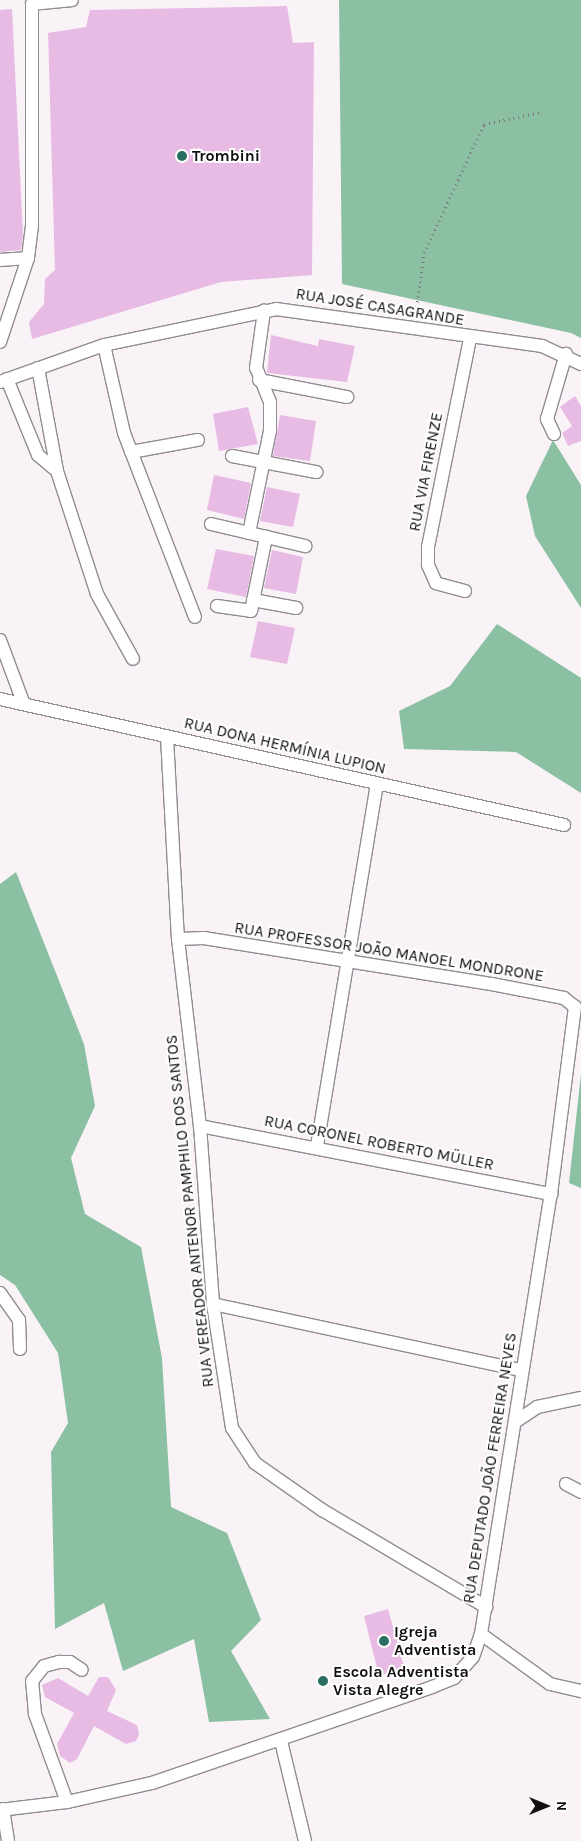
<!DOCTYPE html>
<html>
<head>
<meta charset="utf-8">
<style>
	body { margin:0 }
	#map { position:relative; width:581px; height:1841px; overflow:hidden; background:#f9f3f8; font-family:Karla,sans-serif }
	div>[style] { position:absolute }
	.forest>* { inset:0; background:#8bc1a2 }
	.building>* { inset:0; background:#e7bbe3 }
	.path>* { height:2.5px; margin-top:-1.25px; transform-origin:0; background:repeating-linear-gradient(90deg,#7b777a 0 1px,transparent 0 5px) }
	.roads { filter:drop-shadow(1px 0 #918c91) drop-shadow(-1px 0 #918c91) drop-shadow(0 1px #918c91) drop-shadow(0 -1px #918c91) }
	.minor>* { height:12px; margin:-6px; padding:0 6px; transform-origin:6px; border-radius:6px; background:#fff }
	.dots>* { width:14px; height:14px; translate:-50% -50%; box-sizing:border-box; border:2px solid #fff; border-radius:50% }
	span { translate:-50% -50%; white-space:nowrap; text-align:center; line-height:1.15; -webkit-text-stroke:4px #fff; paint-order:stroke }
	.poi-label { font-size:16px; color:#110f10; font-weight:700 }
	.left { translate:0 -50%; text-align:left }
	.street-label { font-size:16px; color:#110f10 }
	.north { position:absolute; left:521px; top:1781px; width:50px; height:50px; -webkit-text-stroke:4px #fff; paint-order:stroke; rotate:90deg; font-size:14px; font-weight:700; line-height:20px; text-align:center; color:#110f10 }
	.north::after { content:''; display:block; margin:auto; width:18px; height:22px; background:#110f10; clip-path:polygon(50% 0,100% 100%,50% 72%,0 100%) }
</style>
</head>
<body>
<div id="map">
	<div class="forest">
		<i style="clip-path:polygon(339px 0,581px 0,581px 338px,571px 333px,342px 284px)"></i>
		<i style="clip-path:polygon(553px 440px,581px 485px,581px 608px,535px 536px,526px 496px)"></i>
		<i style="clip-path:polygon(497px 624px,581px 678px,581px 793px,516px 752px,404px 749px,399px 711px,450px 686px)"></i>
		<i style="clip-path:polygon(16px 872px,84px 1044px,95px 1106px,71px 1158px,85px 1214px,141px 1247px,162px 1358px,171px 1507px,227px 1533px,261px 1620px,231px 1651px,270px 1719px,209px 1722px,194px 1639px,123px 1671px,104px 1603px,55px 1629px,51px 1452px,68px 1423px,58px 1353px,15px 1285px,0 1275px,0 884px)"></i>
		<i style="clip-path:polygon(581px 1074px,581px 1188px,569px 1183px)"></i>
	</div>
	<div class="building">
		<i style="clip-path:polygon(287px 6px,293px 43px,314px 42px,312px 275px,221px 282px,32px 339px,29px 322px,44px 304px,45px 279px,55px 270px,48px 33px,86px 27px,90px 10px)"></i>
		<i style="clip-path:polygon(12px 9px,23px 235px,21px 250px,0 252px,0 10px)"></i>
		<i style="clip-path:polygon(271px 335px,318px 346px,319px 339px,355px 346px,347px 382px,267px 373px)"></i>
		<i style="clip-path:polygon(575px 396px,581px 406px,581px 441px,568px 446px,562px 433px,572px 426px,560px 407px)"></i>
		<i style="clip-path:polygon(248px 407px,258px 444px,219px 451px,213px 414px)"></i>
		<i style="clip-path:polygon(280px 415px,316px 421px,310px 461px,273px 456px)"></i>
		<i style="clip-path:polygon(214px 475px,251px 483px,244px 519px,207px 510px)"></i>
		<i style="clip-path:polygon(267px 487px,300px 494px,293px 527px,260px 521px)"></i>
		<i style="clip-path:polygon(216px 549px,254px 556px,246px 597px,207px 589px)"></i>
		<i style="clip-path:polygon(272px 550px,303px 557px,296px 594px,264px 588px)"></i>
		<i style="clip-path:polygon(258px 621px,295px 628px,287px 664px,250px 657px)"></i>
		<i style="clip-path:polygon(388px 1609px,404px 1667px,379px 1676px,364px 1616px)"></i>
		<i style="clip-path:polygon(99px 1677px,108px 1677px,116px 1690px,107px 1711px,137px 1725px,139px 1734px,136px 1741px,126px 1744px,94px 1726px,77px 1759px,70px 1763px,60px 1756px,57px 1744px,74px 1713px,45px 1697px,42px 1685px,58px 1678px,88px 1696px)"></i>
	</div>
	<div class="path">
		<i style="left:415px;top:317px;width:65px;rotate:-82deg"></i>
		<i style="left:424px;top:253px;width:142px;rotate:-65.1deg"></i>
		<i style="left:484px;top:124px;width:59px;rotate:-11.7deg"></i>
	</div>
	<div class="roads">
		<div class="minor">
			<i style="left:0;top:260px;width:28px;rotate:-4deg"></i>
			<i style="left:0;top:342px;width:89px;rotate:-71.6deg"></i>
			<i style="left:28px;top:258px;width:32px;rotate:-83deg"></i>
			<i style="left:32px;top:226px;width:222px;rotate:-90deg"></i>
			<i style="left:32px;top:4px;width:40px;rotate:-5.7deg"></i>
			<i style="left:104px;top:345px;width:90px;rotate:77.2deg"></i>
			<i style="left:124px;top:433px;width:197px;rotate:68.9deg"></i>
			<i style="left:38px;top:368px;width:105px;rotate:79.5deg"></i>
			<i style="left:57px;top:471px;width:129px;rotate:72deg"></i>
			<i style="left:97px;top:594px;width:74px;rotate:61deg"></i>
			<i style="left:7px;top:379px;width:82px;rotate:67.8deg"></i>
			<i style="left:38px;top:455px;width:25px;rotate:40deg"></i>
			<i style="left:259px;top:380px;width:90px;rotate:10.9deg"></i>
			<i style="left:0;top:382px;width:110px;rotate:-19.6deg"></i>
			<i style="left:104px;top:345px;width:176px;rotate:-11.8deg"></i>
			<i style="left:276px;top:309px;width:269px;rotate:7.9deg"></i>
			<i style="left:542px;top:346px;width:43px;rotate:24.8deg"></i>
			<i style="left:554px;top:434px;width:17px;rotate:-115deg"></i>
			<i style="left:547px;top:419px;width:68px;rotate:-73.7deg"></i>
			<i style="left:131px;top:452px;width:68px;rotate:-10.2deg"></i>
			<i style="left:232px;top:456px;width:86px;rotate:10.8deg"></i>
			<i style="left:211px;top:524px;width:97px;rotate:13.2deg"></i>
			<i style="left:249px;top:533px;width:104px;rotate:-78.4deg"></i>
			<i style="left:270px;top:431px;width:29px;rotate:-90deg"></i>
			<i style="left:270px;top:402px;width:37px;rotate:-112deg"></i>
			<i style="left:256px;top:368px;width:58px;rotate:-82deg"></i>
			<i style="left:465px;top:591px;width:30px;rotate:-165deg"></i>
			<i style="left:436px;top:583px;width:20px;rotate:-114deg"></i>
			<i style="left:428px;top:565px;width:18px;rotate:-90deg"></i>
			<i style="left:428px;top:547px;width:213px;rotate:-78.6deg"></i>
			<i style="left:253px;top:600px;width:44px;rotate:10.5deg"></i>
			<i style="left:217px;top:606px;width:34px;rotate:8deg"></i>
			<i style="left:251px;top:611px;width:76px;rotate:-78.5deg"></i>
			<i style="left:0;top:640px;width:66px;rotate:69.6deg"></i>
			<i style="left:0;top:699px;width:578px;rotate:12.59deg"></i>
			<i style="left:167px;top:737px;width:202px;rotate:86.9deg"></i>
			<i style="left:178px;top:939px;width:188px;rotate:83.3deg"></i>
			<i style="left:200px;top:1126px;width:178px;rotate:85.8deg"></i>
			<i style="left:213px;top:1304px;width:125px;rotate:81.3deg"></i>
			<i style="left:232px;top:1428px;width:42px;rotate:56.7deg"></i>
			<i style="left:255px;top:1463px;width:82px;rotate:35deg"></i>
			<i style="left:322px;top:1510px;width:191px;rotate:30.6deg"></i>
			<i style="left:200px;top:1126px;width:358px;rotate:11deg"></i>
			<i style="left:317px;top:1146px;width:367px;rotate:-80.6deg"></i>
			<i style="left:0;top:1293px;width:33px;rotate:55deg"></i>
			<i style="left:19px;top:1320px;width:29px;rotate:88deg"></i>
			<i style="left:213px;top:1304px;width:315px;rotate:12.1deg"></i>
			<i style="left:515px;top:1422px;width:27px;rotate:-34deg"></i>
			<i style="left:537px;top:1407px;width:45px;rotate:-11.6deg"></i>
			<i style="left:566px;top:1484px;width:17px;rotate:28deg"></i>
			<i style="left:481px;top:1634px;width:85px;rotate:35.9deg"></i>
			<i style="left:550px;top:1684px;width:32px;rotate:13deg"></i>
			<i style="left:281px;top:1741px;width:103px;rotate:76.5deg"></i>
			<i style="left:67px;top:1802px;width:94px;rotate:-110deg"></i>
			<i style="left:35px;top:1714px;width:33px;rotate:-95deg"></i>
			<i style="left:32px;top:1681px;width:19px;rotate:-51deg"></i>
			<i style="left:44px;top:1666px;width:16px;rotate:-15deg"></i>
			<i style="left:59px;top:1662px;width:11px"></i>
			<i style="left:70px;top:1662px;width:14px;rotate:34deg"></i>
			<i style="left:3px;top:1809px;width:32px;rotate:81deg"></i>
			<i style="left:0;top:1810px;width:67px;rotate:-6.8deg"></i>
			<i style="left:67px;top:1802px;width:87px;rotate:-12.6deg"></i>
			<i style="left:152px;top:1783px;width:296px;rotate:-18.9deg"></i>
			<i style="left:432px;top:1687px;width:24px;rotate:-22deg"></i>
			<i style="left:454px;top:1678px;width:28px;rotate:-48deg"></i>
			<i style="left:473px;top:1657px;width:24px;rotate:-71deg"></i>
			<i style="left:481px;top:1634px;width:446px;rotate:-81deg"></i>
			<i style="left:551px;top:1194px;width:189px;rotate:-82.7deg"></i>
			<i style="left:575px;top:1007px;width:14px;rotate:-141deg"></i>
			<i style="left:564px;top:998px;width:74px;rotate:-169.1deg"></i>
			<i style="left:491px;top:984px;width:291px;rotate:-170.9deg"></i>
			<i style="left:204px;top:938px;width:26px;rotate:178deg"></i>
		</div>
	</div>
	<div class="dots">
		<i style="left:182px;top:156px;background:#296e61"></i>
		<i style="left:384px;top:1641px;background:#296e61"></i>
		<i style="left:323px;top:1681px;background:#296e61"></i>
	</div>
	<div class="poi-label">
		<span class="left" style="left:192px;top:156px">Trombini</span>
		<span class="left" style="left:394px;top:1641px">Igreja<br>Adventista</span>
		<span class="left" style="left:333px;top:1681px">Escola Adventista<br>Vista Alegre</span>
	</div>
	<div class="street-label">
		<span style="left:380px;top:307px;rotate:9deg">RUA JOSÉ CASAGRANDE</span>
		<span style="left:426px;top:472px;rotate:-79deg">RUA VIA FIRENZE</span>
		<span style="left:285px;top:746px;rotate:13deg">RUA DONA HERMÍNIA LUPION</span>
		<span style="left:389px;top:952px;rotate:9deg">RUA PROFESSOR JOÃO MANOEL MONDRONE</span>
		<span style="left:379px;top:1143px;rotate:11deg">RUA CORONEL ROBERTO MÜLLER</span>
		<span style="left:190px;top:1211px;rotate:-96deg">RUA VEREADOR ANTENOR PAMPHILO DOS SANTOS</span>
		<span style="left:490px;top:1468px;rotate:-81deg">RUA DEPUTADO JOÃO FERREIRA NEVES</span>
	</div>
	<div class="north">N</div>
</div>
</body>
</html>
